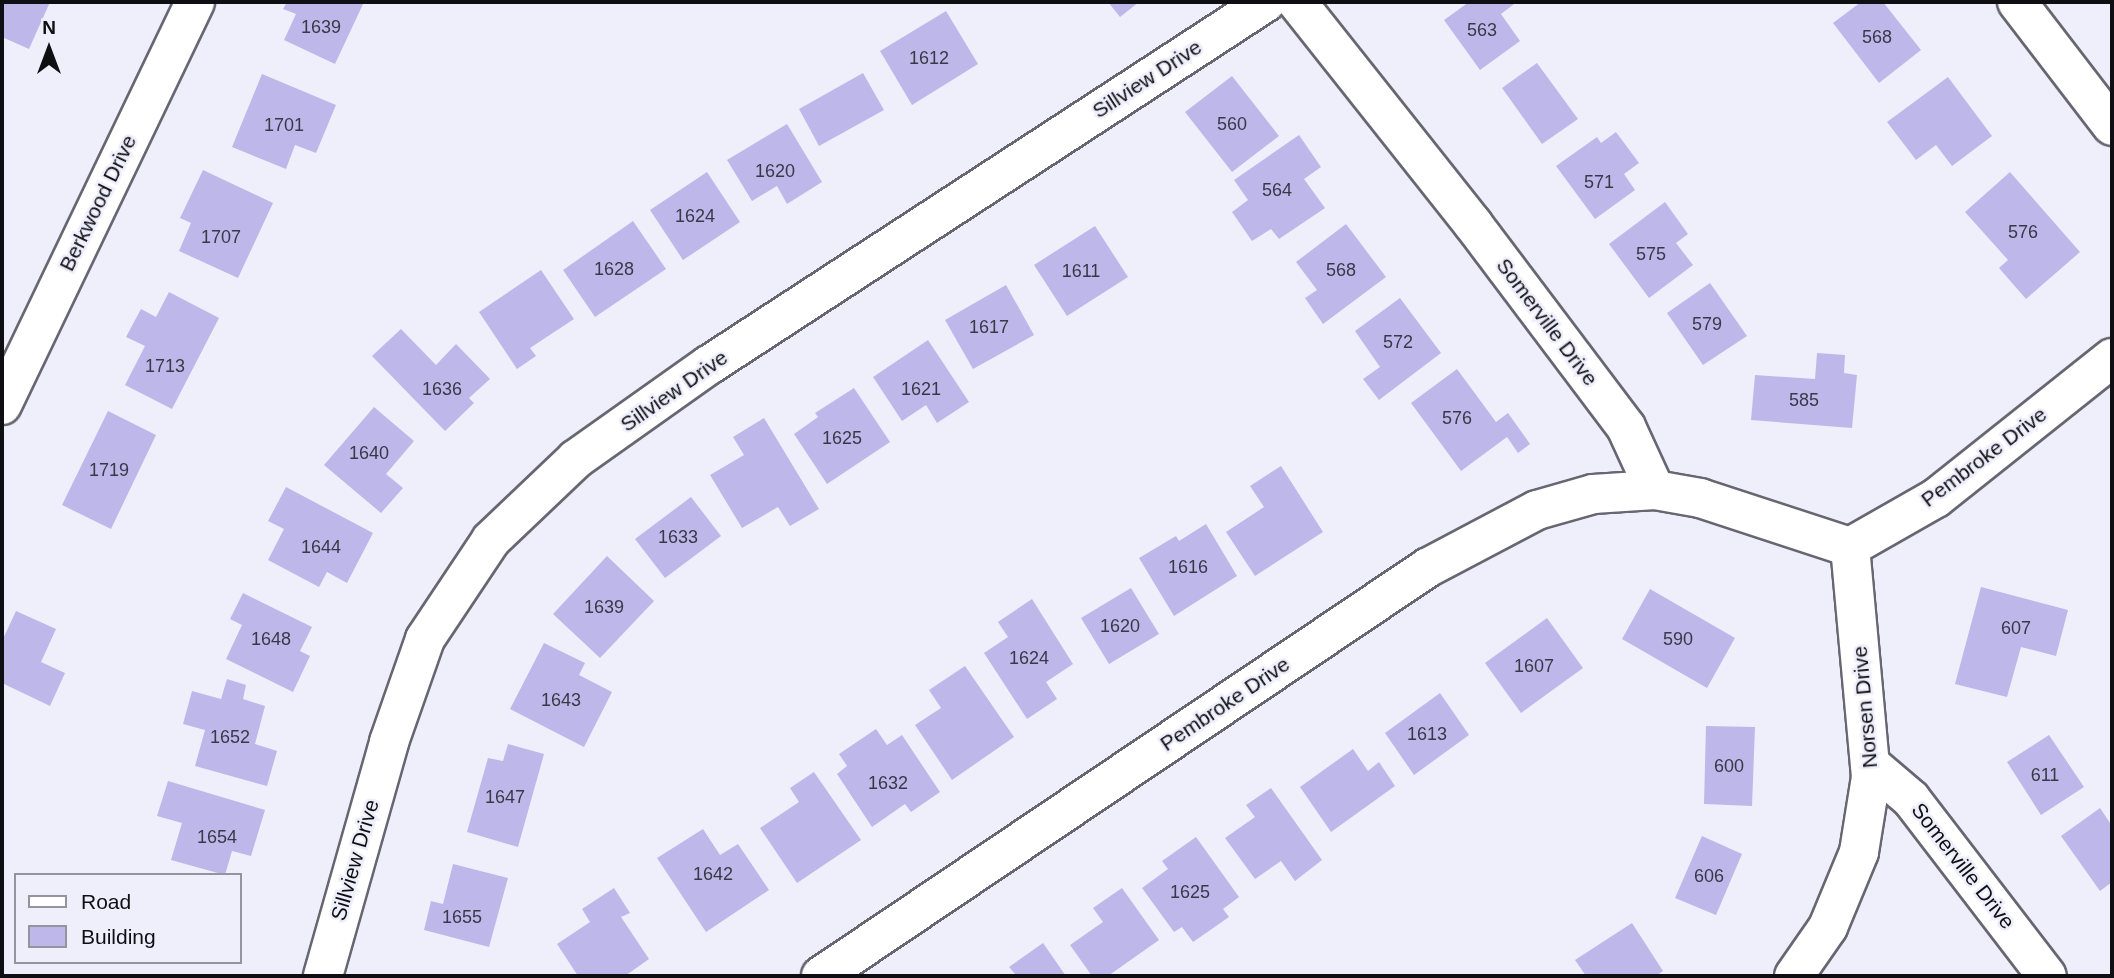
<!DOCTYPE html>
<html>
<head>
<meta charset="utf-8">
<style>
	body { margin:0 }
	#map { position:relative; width:2114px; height:978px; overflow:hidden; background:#efeefb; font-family:Helvetica,sans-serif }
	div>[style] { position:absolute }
	.building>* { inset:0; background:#bdb8e9 }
	.roads { filter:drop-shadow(2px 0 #676671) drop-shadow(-2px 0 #676671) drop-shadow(0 2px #676671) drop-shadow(0 -2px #676671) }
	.street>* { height:38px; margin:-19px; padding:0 19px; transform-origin:19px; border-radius:19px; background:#fff }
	span { translate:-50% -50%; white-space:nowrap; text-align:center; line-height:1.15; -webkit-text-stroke:5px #efeefb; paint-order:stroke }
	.number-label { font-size:18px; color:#3a3848 }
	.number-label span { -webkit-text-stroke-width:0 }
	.street-label { font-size:21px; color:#0f0e13 }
	.frame { position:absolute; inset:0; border:4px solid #0f0e13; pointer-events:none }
	.legend { position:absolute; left:14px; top:873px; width:228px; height:91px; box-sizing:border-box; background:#efeefb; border:2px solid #95949e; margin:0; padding:9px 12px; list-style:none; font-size:21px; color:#0f0e13 }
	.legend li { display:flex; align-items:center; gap:14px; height:35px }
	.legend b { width:35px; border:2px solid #95949e }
	.north { position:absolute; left:14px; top:14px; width:70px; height:70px; -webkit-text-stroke:5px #efeefb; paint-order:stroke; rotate:0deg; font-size:19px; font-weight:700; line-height:28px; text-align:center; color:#0f0e13 }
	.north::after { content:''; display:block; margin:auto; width:24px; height:32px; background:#0f0e13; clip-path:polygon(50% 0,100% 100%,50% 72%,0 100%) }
</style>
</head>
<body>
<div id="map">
	<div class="building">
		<i style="clip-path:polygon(2px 2px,50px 2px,29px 49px,2px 37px)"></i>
		<i style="clip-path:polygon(287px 2px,364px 2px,335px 64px,284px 40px,296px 14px,283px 9px)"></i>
		<i style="clip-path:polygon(1108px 2px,1139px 2px,1120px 17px)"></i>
		<i style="clip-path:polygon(1469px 2px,1514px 4px,1501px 14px,1520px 41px,1480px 70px,1444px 20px)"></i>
		<i style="clip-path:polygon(1861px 2px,1883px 2px,1921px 50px,1879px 83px,1833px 23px)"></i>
		<i style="clip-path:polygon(946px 11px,978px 64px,912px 105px,880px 51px)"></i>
		<i style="clip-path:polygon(1537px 63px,1578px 119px,1542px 144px,1502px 88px)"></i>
		<i style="clip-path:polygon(863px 73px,884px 110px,819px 146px,799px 109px)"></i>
		<i style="clip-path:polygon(262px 74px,336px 105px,316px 153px,295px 145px,286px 169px,232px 147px)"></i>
		<i style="clip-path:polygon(1232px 76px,1279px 136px,1232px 172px,1185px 112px)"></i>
		<i style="clip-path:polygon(1948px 77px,1992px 136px,1952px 166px,1936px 145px,1916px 160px,1887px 122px)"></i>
		<i style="clip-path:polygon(787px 124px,822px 182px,787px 204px,777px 186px,752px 201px,727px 160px)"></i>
		<i style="clip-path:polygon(1616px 132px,1639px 163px,1624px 174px,1635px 190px,1595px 219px,1556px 166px,1597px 137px,1601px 143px)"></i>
		<i style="clip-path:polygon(1299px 135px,1321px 167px,1304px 179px,1325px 208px,1279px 239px,1271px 229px,1252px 241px,1232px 212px,1248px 200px,1234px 180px)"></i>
		<i style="clip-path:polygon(203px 170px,273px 203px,238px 278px,179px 251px,191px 223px,180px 218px)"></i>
		<i style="clip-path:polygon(707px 172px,740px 222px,683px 260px,650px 210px)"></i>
		<i style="clip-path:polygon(2010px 172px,2080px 252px,2026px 299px,1999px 268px,2008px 260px,1965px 212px)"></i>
		<i style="clip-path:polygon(1665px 202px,1688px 234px,1676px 243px,1693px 265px,1649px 298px,1609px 244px)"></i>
		<i style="clip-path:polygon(633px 221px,666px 269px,595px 317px,563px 270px)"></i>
		<i style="clip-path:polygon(1346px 224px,1386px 277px,1323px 324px,1305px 298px,1317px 290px,1296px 262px)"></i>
		<i style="clip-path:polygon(1095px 226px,1128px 277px,1067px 316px,1034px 265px)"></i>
		<i style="clip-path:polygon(541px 270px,574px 319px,530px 348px,536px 356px,517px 369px,479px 312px)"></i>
		<i style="clip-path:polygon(1710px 283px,1747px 336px,1703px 365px,1667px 313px)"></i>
		<i style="clip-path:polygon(1006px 285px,1034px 335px,973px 369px,945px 320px)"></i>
		<i style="clip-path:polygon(169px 292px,219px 318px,172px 409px,125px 385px,145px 346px,126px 337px,141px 309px,156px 317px)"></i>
		<i style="clip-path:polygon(1400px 298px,1441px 353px,1379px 400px,1363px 379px,1380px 367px,1355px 331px)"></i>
		<i style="clip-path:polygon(401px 329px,436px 365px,456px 344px,490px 379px,469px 398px,474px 403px,445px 431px,372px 356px)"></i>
		<i style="clip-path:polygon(928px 340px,969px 402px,937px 423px,926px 405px,902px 421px,873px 377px)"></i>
		<i style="clip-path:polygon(1817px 353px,1845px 355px,1844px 373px,1857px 375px,1852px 428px,1751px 420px,1755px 375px,1815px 379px)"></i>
		<i style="clip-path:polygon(1457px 369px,1496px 422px,1508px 413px,1530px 444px,1518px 453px,1507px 437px,1461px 471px,1411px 403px)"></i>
		<i style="clip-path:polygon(854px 388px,890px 442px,827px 484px,794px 434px,818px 417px,815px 413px)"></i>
		<i style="clip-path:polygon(374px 407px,414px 441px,386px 474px,403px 488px,381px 513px,324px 465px)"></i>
		<i style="clip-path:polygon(108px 411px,156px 435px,111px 529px,62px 505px)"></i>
		<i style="clip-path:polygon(764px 418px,819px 509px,790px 526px,778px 507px,742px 528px,710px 475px,744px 455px,733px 437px)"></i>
		<i style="clip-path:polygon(1281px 466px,1323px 532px,1255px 576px,1226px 532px,1264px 507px,1250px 486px)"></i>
		<i style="clip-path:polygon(286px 487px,373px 533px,347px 583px,327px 572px,319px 587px,268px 560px,284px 529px,268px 521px)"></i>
		<i style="clip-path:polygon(691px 497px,721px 536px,665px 578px,635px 539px)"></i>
		<i style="clip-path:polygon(1206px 524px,1237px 576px,1174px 616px,1139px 558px,1176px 536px,1179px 541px)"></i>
		<i style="clip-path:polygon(607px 556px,654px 601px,600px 658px,553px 614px)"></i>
		<i style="clip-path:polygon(1981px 587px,2068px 610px,2056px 656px,2021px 647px,2007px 697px,1955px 684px)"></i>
		<i style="clip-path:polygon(1131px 588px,1159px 634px,1109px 664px,1081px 618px)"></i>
		<i style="clip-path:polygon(1650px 589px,1735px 638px,1707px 688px,1622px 639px)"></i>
		<i style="clip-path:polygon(243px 593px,312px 627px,300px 651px,310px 656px,293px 692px,226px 659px,242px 625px,230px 619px)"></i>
		<i style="clip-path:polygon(1032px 599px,1073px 664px,1046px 682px,1057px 699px,1027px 719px,984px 653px,1008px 637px,998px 622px)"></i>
		<i style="clip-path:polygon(16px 611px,56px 629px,41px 662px,65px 673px,50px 706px,2px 683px,2px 641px)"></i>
		<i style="clip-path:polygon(1547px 618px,1583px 668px,1521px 713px,1485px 663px)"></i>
		<i style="clip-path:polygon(544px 643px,585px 663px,579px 675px,612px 692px,584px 747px,510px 709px)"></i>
		<i style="clip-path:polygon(965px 666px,1014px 737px,952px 780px,915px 725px,941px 708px,929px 690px)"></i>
		<i style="clip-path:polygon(227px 679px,246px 685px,243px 699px,265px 706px,255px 744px,277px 751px,267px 786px,195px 766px,205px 730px,183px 724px,192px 691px,221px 699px)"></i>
		<i style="clip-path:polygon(1440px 693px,1469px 735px,1414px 775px,1385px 733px)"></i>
		<i style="clip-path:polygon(1706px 726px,1755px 727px,1752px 806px,1704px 804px)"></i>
		<i style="clip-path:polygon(876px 729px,887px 745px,902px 735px,940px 792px,911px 812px,905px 804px,872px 827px,837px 774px,847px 766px,839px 754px)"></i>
		<i style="clip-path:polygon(2049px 735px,2084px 787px,2041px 815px,2007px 762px)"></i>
		<i style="clip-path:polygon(508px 744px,544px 754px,518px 847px,467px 832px,488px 758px,503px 761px)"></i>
		<i style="clip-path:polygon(1353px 749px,1368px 771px,1379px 762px,1395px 786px,1331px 832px,1300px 787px)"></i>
		<i style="clip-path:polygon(814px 772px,861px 840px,797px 883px,760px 828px,799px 802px,790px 788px)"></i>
		<i style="clip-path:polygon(168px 781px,265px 810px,251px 856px,232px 851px,225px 875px,171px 860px,182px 823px,157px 816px)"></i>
		<i style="clip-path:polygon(1271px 788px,1322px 860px,1295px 881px,1281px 861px,1255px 879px,1225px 838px,1255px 817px,1246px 805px)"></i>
		<i style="clip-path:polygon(2100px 808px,2112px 826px,2112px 882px,2100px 891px,2061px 836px)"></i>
		<i style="clip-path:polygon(703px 829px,720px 855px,738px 844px,769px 890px,706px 932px,657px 858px)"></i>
		<i style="clip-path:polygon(1702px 836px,1742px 854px,1716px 915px,1675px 898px)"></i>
		<i style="clip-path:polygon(1196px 837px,1239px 897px,1223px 909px,1229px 917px,1193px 942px,1182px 927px,1174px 932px,1142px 888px,1168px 869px,1162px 861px)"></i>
		<i style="clip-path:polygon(453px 864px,508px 878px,489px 947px,424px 930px,431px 901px,443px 904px)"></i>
		<i style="clip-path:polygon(614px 888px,630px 913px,621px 917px,649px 959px,625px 976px,578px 976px,557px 944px,590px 922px,582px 909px)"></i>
		<i style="clip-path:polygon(1122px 888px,1159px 940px,1108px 976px,1092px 976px,1070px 945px,1103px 922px,1093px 908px)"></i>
		<i style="clip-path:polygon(1632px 923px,1663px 971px,1656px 976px,1586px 976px,1575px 960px)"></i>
		<i style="clip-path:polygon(1043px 943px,1066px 976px,1012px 976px,1015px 974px,1009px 967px)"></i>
	</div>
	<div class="roads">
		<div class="street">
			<i style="left:1297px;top:2px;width:283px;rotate:51.6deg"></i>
			<i style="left:1473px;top:224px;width:254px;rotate:53deg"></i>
			<i style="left:1626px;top:427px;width:69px;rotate:65.3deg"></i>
			<i style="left:1655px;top:490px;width:46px;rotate:10.1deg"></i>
			<i style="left:1700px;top:498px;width:158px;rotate:18.1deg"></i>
			<i style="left:2017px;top:2px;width:156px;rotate:52.5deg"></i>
			<i style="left:2px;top:405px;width:447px;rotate:-64.4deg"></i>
			<i style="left:1850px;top:547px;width:99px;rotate:-29.7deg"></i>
			<i style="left:1936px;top:498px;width:225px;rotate:-38.5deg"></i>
			<i style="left:1870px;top:764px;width:54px;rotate:40.5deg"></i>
			<i style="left:1911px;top:799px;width:223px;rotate:52.5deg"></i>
			<i style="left:323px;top:976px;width:243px;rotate:-74.2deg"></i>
			<i style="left:389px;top:742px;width:109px;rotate:-70.7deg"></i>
			<i style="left:425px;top:639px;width:119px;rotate:-56.3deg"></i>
			<i style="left:491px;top:540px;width:117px;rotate:-43.6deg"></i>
			<i style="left:576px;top:459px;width:163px;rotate:-35.3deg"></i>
			<i style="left:709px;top:365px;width:665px;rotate:-33.09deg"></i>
			<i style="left:821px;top:976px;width:731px;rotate:-33.95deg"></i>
			<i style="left:1427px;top:568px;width:124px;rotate:-27.8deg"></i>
			<i style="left:1537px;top:510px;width:58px;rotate:-15.9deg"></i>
			<i style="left:1593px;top:494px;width:62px;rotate:-3.7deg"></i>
			<i style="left:1794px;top:976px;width:60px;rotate:-55.2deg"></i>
			<i style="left:1828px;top:927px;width:81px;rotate:-67.5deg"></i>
			<i style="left:1859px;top:852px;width:76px;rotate:-80.9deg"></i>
			<i style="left:1871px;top:777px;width:231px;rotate:-95.2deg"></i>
		</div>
	</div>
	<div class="number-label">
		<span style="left:321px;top:27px">1639</span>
		<span style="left:1482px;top:30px">563</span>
		<span style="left:1877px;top:37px">568</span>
		<span style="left:929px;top:58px">1612</span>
		<span style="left:1232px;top:124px">560</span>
		<span style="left:284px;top:125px">1701</span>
		<span style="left:775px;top:171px">1620</span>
		<span style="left:1599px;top:182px">571</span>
		<span style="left:1277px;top:190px">564</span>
		<span style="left:695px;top:216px">1624</span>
		<span style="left:2023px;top:232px">576</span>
		<span style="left:221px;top:237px">1707</span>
		<span style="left:1651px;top:254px">575</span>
		<span style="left:614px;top:269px">1628</span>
		<span style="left:1341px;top:270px">568</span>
		<span style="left:1081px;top:271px">1611</span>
		<span style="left:1707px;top:324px">579</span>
		<span style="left:989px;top:327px">1617</span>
		<span style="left:1398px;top:342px">572</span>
		<span style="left:165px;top:366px">1713</span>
		<span style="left:442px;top:389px">1636</span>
		<span style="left:921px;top:389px">1621</span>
		<span style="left:1804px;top:400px">585</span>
		<span style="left:1457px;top:418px">576</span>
		<span style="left:842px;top:438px">1625</span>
		<span style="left:369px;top:453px">1640</span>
		<span style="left:109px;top:470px">1719</span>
		<span style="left:678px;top:537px">1633</span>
		<span style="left:321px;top:547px">1644</span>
		<span style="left:1188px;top:567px">1616</span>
		<span style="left:604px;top:607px">1639</span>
		<span style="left:1120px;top:626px">1620</span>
		<span style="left:2016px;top:628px">607</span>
		<span style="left:271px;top:639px">1648</span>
		<span style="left:1678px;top:639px">590</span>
		<span style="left:1029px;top:658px">1624</span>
		<span style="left:1534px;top:666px">1607</span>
		<span style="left:561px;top:700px">1643</span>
		<span style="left:1427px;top:734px">1613</span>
		<span style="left:230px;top:737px">1652</span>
		<span style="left:1729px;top:766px">600</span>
		<span style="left:2045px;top:775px">611</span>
		<span style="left:888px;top:783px">1632</span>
		<span style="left:505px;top:797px">1647</span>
		<span style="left:217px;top:837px">1654</span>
		<span style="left:713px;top:874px">1642</span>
		<span style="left:1709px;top:876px">606</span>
		<span style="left:1190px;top:892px">1625</span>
		<span style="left:462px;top:917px">1655</span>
	</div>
	<div class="street-label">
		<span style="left:1147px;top:79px;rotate:-33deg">Sillview Drive</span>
		<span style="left:98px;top:203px;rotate:-64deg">Berkwood Drive</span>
		<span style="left:1547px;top:322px;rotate:53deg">Somerville Drive</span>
		<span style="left:674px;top:391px;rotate:-35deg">Sillview Drive</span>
		<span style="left:1984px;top:457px;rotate:-37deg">Pembroke Drive</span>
		<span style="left:1225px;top:704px;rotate:-34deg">Pembroke Drive</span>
		<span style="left:1865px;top:707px;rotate:-95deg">Norsen Drive</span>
		<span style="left:355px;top:860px;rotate:-74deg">Sillview Drive</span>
		<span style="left:1963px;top:866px;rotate:52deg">Somerville Drive</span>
	</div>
	<div class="frame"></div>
	<ul class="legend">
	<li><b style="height:9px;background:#fff"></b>Road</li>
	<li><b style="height:19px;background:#bdb8e9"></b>Building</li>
	</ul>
	<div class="north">N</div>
</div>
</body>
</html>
